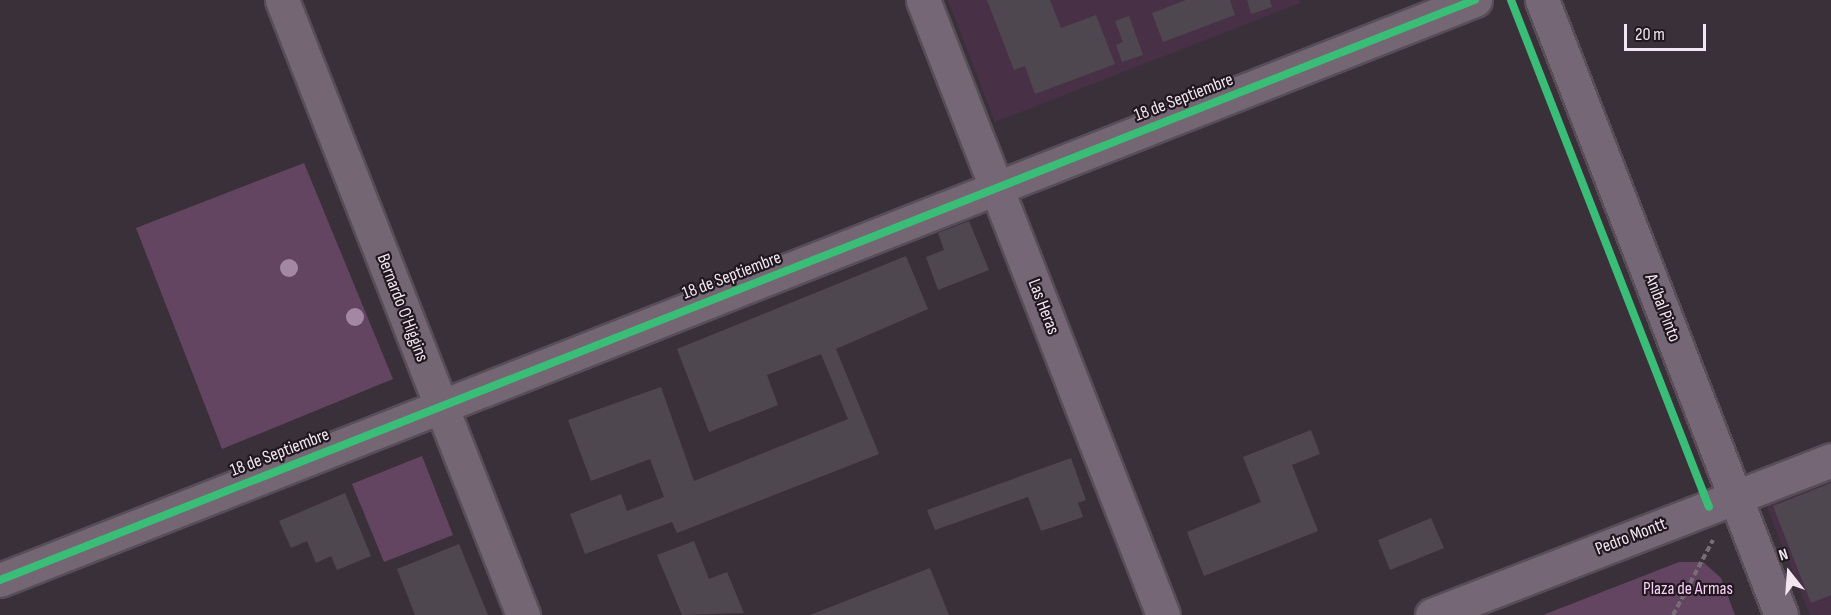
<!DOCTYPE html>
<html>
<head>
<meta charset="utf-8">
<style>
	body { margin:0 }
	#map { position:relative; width:1831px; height:615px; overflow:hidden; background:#3a303a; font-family:"Sofia Sans Condensed",sans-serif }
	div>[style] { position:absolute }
	.built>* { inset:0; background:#483146 }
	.green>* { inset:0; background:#634561 }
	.building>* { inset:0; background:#4f474f }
	.path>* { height:4px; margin-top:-2px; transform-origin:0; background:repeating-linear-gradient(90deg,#786d77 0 6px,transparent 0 9px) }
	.roads { filter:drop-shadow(2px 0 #574e57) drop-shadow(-2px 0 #574e57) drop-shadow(0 2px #574e57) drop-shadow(0 -2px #574e57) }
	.minor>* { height:33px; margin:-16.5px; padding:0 16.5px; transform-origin:16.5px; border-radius:16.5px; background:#746773 }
	.major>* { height:33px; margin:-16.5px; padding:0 16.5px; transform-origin:16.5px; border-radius:16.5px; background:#766776 }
	.cycleway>* { height:8px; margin:-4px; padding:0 4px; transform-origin:4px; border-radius:4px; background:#3abd76 }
	.trees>* { width:18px; height:18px; margin:-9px; border-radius:50%; background:#a487a2 }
	span { translate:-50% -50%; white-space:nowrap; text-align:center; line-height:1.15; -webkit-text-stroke:4.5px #20171f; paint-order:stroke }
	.street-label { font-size:18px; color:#f3e6f2 }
	.park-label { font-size:18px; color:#facff7 }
	.north { position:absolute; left:1759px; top:543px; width:60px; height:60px; -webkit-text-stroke:4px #20171f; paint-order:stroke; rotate:343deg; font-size:16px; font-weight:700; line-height:24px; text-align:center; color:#f3e6f2 }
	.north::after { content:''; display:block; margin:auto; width:21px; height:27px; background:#f3e6f2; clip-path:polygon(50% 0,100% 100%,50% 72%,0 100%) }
	.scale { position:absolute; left:1624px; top:24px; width:82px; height:27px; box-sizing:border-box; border:3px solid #f3e6f2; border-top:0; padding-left:8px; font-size:18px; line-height:21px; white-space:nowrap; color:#f3e6f2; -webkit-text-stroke:4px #20171f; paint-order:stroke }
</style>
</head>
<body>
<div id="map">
	<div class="built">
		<i style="clip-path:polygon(948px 0,1299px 0,1300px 3px,995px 122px)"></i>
		<i style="clip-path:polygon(1831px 476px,1831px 615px,1810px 615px,1764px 500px)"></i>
	</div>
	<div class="green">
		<i style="clip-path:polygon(304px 163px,393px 379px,222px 449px,136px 228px)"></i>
		<i style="clip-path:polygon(422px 456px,453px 535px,384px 562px,352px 484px)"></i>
		<i style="clip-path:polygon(1679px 562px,1703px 562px,1721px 578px,1735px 615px,1543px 615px)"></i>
	</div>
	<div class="building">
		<i style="clip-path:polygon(987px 0,1050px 0,1061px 28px,1096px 15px,1115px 64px,1035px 94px,1025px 66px,1014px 70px)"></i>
		<i style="clip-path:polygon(1186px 0,1230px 0,1235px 15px,1163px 42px,1152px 13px)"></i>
		<i style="clip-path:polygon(1247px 0,1270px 0,1272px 7px,1251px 14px)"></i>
		<i style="clip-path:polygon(1129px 16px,1143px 55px,1122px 62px,1116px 45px,1123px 42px,1115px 21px)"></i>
		<i style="clip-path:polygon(969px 221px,989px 270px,938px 290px,926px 257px,944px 250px,938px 233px)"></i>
		<i style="clip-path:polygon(906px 256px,928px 309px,836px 349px,879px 454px,677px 533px,672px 522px,585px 554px,570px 514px,621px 494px,627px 511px,664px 497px,650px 459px,591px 481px,568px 420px,661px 387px,694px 481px,848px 419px,821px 354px,767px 375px,778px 405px,709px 432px,677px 349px)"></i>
		<i style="clip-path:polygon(1311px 430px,1320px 454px,1292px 465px,1318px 531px,1204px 576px,1187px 532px,1261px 502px,1243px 457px)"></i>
		<i style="clip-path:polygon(1071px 458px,1086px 500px,1078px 503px,1083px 517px,1041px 531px,1028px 497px,935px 530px,927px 510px)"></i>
		<i style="clip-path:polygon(1831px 483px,1831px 595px,1811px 603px,1773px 506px)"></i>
		<i style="clip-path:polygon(345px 493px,371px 556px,337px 570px,331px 556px,316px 563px,307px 541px,291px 548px,279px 521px)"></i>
		<i style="clip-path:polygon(1431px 518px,1444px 548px,1390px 570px,1378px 540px)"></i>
		<i style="clip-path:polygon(694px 541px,709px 579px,727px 572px,744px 613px,682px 615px,657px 555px)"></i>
		<i style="clip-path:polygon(459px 544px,488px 615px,415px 615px,397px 569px)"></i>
		<i style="clip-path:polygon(930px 568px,949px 615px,810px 615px)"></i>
	</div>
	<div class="path">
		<i style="left:1673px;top:615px;width:85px;rotate:-61.9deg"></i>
	</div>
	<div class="roads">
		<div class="minor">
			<i style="left:282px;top:0;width:661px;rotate:68.6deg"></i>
			<i style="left:0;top:580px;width:1585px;rotate:-21.47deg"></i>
		</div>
		<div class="major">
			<i style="left:923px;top:0;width:660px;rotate:68.68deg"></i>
			<i style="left:1542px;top:0;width:660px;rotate:68.76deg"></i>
			<i style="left:1432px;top:615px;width:428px;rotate:-21.2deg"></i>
		</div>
	</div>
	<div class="cycleway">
		<i style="left:1511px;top:0;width:544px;rotate:68.67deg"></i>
		<i style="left:0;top:580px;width:1585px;rotate:-21.47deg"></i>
	</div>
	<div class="trees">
		<i style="left:289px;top:268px"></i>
		<i style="left:355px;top:317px"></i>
	</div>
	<div class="street-label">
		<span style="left:1184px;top:98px;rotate:-21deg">18 de Septiembre</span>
		<span style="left:732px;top:276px;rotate:-21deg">18 de Septiembre</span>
		<span style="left:1043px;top:307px;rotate:69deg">Las Heras</span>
		<span style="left:402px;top:308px;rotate:69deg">Bernardo O'Higgins</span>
		<span style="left:1662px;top:308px;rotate:69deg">Aníbal Pinto</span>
		<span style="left:280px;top:453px;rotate:-21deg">18 de Septiembre</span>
		<span style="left:1631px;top:537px;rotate:-21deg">Pedro Montt</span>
	</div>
	<div class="park-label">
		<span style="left:1688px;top:589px">Plaza de Armas</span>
	</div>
	<div class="north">N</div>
	<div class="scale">20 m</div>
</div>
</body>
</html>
